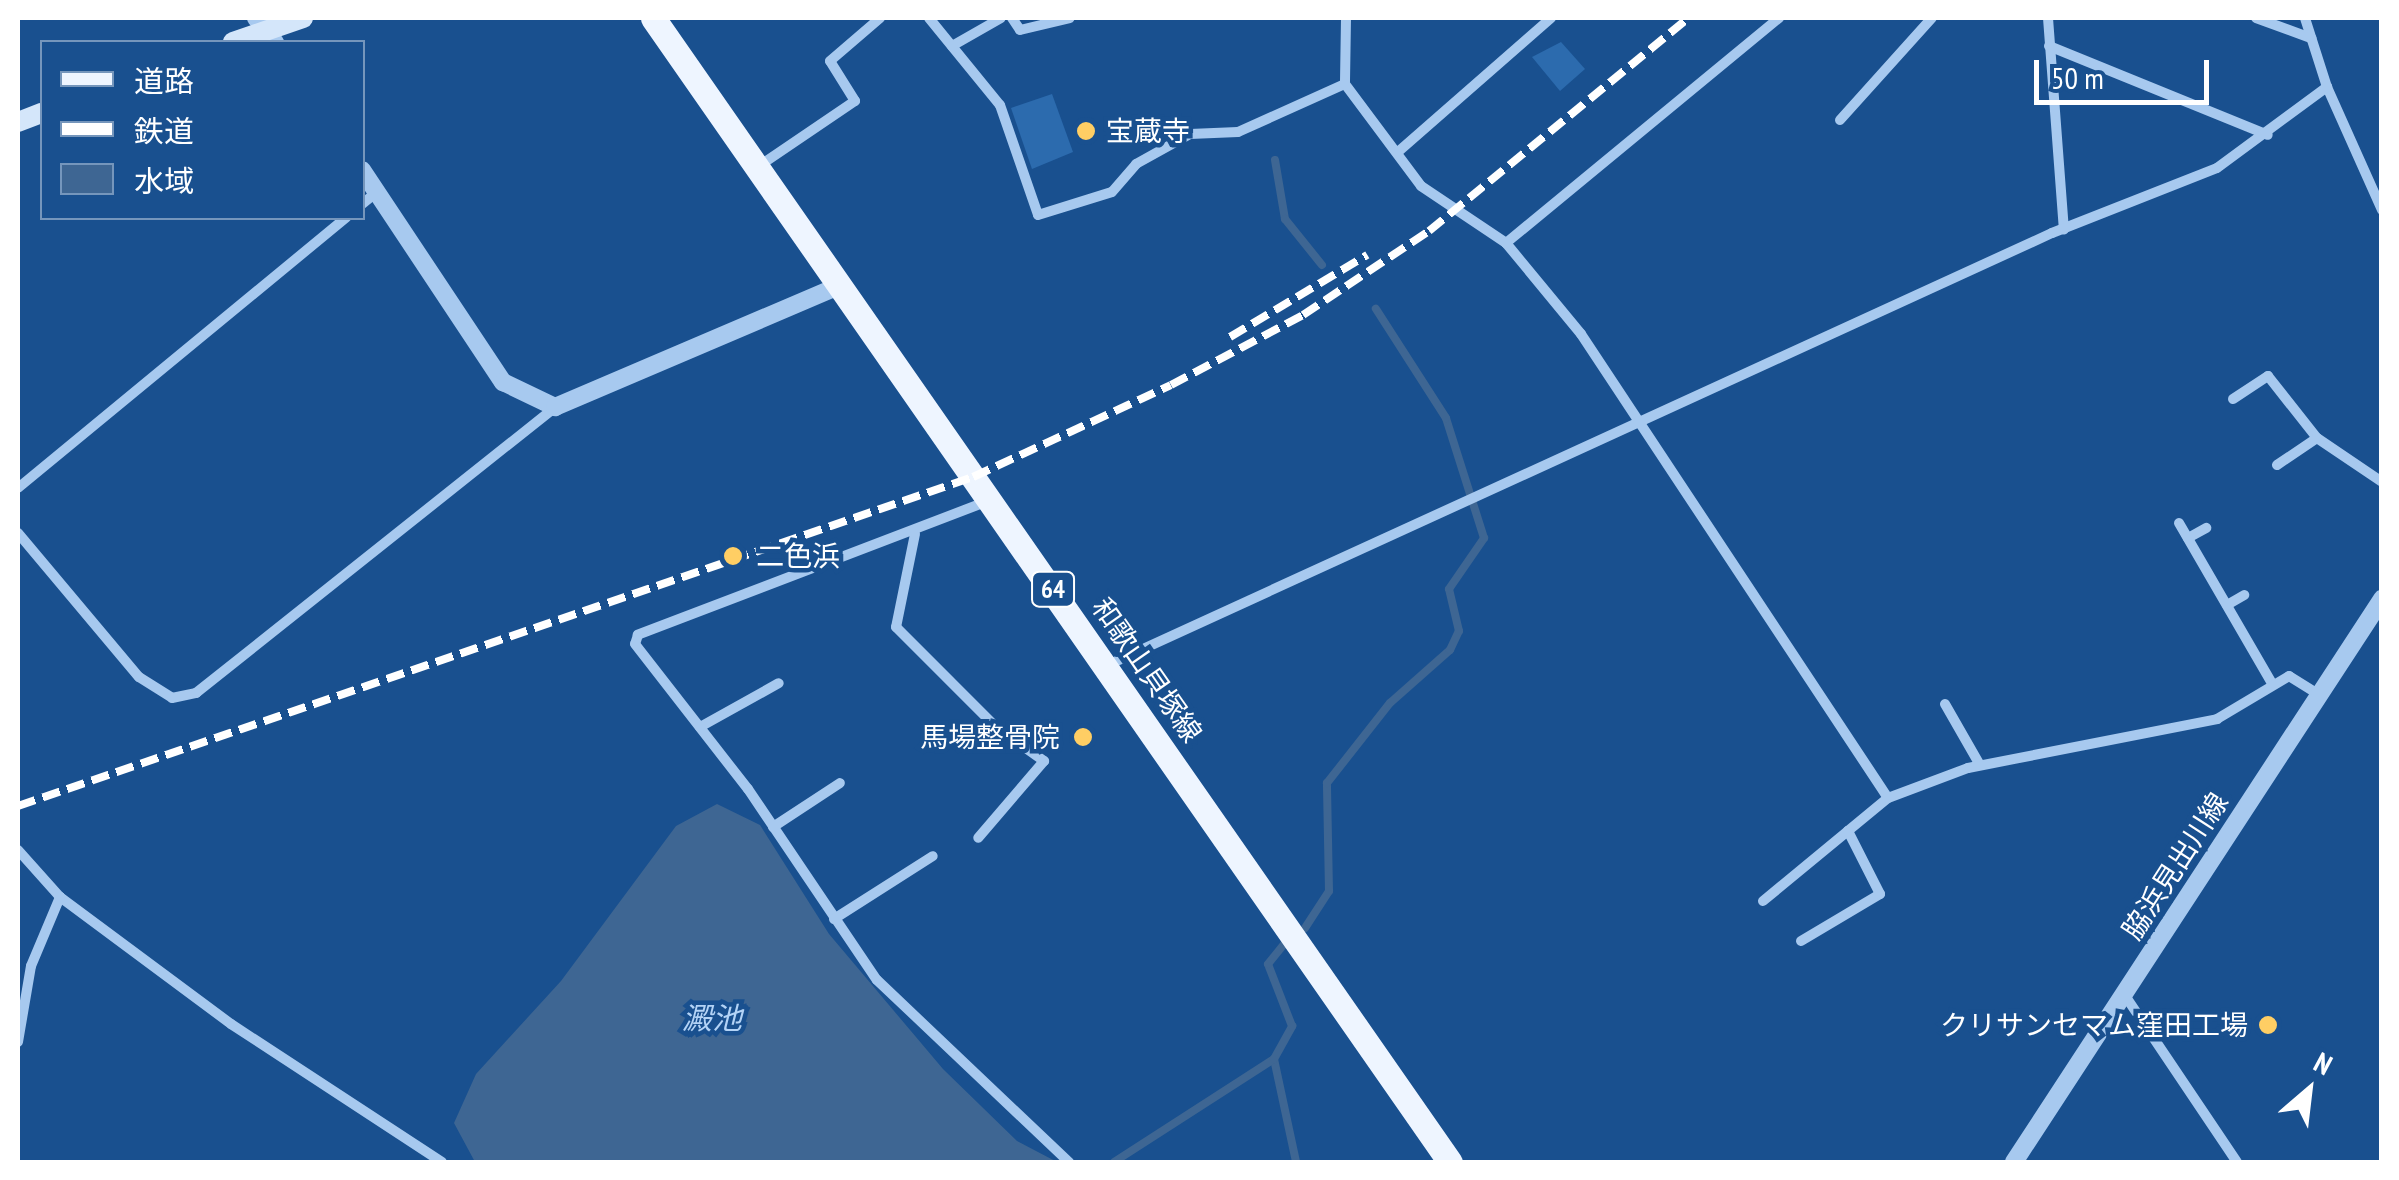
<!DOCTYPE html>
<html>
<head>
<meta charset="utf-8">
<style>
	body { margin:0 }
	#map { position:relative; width:2399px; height:1180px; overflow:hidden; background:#19508f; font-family:"PT Sans Narrow","Noto Sans JP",sans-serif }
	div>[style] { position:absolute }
	.green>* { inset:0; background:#2c6bae }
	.water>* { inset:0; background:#3e6693 }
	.stream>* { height:8px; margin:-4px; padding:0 4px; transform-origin:4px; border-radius:4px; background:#3e6693 }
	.minor>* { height:10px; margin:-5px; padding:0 5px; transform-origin:5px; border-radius:5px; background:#a7c9ef }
	.tertiary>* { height:18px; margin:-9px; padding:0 9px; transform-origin:9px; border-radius:9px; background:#a7c9ef }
	.secondary>* { height:20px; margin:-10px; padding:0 10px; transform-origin:10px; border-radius:10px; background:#d4e6fa }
	.primary>* { height:25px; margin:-12.5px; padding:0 12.5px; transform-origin:12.5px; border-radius:12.5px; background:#eef5ff }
	.rail>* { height:8px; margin-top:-4px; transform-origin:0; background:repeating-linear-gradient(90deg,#fff 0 18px,transparent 0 26px) }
	.dots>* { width:28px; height:28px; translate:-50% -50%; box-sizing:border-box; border:5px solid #19508f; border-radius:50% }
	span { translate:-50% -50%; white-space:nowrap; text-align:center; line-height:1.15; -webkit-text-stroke:9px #19508f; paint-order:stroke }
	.shield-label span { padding:2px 8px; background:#19508f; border:2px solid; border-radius:8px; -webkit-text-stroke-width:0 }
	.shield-label { font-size:25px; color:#fff; font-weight:700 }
	.poi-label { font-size:28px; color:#fff }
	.left { translate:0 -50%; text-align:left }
	.right { translate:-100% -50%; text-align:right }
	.street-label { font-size:28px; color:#fff }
	.water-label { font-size:30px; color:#b3d3f6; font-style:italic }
	.frame { position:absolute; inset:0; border:20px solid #fff; pointer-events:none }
	.legend { position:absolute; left:40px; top:40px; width:325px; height:180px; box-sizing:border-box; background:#19508f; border:2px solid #7596bc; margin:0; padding:12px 18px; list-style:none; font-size:30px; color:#fff }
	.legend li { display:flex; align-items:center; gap:20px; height:50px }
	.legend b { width:50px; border:2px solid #7596bc }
	.north { position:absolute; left:2259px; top:1040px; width:100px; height:100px; -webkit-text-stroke:8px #19508f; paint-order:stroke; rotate:28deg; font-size:28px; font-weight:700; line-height:40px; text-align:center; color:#fff }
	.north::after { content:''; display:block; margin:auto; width:35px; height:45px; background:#fff; clip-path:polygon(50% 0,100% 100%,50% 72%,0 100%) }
	.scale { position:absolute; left:2034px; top:60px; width:175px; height:45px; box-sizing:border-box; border:5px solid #fff; border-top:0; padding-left:12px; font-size:30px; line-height:35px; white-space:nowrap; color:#fff; -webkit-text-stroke:8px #19508f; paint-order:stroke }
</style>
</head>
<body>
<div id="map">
	<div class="green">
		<i style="clip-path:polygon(1561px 42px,1585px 69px,1560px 91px,1532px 57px)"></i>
		<i style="clip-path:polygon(1052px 94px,1073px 152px,1032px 169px,1011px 108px)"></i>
	</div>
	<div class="water">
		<i style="clip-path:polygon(717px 804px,760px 825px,829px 934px,943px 1069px,1017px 1141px,1057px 1162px,475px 1162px,454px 1123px,476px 1074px,561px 981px,676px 826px)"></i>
	</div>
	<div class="stream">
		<i style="left:1275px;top:160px;width:60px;rotate:80.4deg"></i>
		<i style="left:1285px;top:219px;width:59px;rotate:51.2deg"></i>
		<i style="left:1305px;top:928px;width:44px;rotate:-57deg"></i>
		<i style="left:1329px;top:891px;width:108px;rotate:-91.1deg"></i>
		<i style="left:1327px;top:783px;width:102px;rotate:-51.8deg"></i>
		<i style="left:1390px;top:703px;width:80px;rotate:-41.5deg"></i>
		<i style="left:1450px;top:650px;width:21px;rotate:-65deg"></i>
		<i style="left:1459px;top:631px;width:43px;rotate:-103.4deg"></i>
		<i style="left:1449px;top:589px;width:62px;rotate:-55.5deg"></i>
		<i style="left:1484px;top:538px;width:126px;rotate:-107.6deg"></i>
		<i style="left:1446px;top:418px;width:130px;rotate:-122.7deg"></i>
		<i style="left:1274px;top:1059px;width:105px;rotate:77.9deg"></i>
		<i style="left:1114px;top:1162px;width:190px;rotate:-32.8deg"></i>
		<i style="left:1274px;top:1059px;width:38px;rotate:-61deg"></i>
		<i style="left:1292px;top:1026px;width:66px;rotate:-111.2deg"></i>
		<i style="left:1268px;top:964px;width:26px;rotate:-51deg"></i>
	</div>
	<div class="minor">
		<i style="left:929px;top:18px;width:112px;rotate:50.8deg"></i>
		<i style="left:1000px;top:105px;width:116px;rotate:70.9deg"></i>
		<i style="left:1038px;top:215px;width:77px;rotate:-17.3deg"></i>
		<i style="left:1112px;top:192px;width:37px;rotate:-49deg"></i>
		<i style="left:1136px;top:164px;width:62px;rotate:-29.1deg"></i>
		<i style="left:1190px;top:134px;width:48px;rotate:-2.4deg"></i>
		<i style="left:1238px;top:132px;width:117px;rotate:-24.2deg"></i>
		<i style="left:1012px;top:18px;width:14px;rotate:56deg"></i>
		<i style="left:1020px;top:30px;width:51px;rotate:-13.5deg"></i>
		<i style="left:1346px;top:18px;width:66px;rotate:90.9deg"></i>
		<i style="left:1345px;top:84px;width:127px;rotate:53.3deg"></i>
		<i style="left:1421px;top:186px;width:102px;rotate:33.8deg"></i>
		<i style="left:1506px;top:243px;width:118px;rotate:50.5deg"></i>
		<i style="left:1581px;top:334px;width:556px;rotate:56.51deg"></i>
		<i style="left:2048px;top:18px;width:212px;rotate:85.7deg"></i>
		<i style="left:2256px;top:18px;width:59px;rotate:20deg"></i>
		<i style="left:952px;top:46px;width:56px;rotate:-29.7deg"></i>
		<i style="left:2049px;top:46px;width:236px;rotate:22.1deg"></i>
		<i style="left:2327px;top:87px;width:135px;rotate:65.9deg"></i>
		<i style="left:1840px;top:120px;width:137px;rotate:-48deg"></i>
		<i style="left:1399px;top:151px;width:202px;rotate:-41.2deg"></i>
		<i style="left:759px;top:166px;width:116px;rotate:-34.1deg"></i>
		<i style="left:855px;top:101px;width:47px;rotate:-122deg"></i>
		<i style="left:830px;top:61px;width:66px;rotate:-40.7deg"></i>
		<i style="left:362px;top:204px;width:21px;rotate:-39deg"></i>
		<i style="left:1506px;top:243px;width:354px;rotate:-39.5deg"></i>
		<i style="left:2233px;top:399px;width:42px;rotate:-33.3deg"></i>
		<i style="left:2268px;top:376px;width:79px;rotate:51.7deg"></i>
		<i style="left:2317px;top:438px;width:78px;rotate:34.1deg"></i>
		<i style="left:2277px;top:465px;width:48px;rotate:-34deg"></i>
		<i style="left:18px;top:488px;width:425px;rotate:-39.5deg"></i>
		<i style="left:988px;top:501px;width:375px;rotate:159.1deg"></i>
		<i style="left:638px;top:635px;width:9px;rotate:108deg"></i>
		<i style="left:635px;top:644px;width:184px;rotate:52.1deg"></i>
		<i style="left:748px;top:789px;width:230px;rotate:56deg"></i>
		<i style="left:877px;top:980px;width:265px;rotate:43.5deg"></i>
		<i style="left:2179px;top:523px;width:187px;rotate:59.9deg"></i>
		<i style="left:18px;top:533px;width:188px;rotate:50deg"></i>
		<i style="left:139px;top:677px;width:39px;rotate:32deg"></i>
		<i style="left:172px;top:698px;width:25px;rotate:-12deg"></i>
		<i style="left:196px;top:693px;width:459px;rotate:-38.5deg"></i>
		<i style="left:915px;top:534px;width:95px;rotate:101.5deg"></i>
		<i style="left:896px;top:627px;width:141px;rotate:45deg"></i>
		<i style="left:996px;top:727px;width:59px;rotate:35.3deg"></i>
		<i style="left:1044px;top:761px;width:101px;rotate:130.6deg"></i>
		<i style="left:2188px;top:538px;width:21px;rotate:-29deg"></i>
		<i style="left:2227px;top:605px;width:20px;rotate:-30deg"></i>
		<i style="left:1108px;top:665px;width:1038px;rotate:-24.59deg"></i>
		<i style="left:2052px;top:233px;width:177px;rotate:-21.5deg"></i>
		<i style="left:2217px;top:168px;width:137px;rotate:-36.4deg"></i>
		<i style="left:2327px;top:87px;width:72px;rotate:-107.7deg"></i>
		<i style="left:1945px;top:704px;width:70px;rotate:60.2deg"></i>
		<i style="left:700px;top:727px;width:90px;rotate:-29.1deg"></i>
		<i style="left:773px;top:827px;width:80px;rotate:-33.3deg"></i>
		<i style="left:18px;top:850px;width:63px;rotate:48.2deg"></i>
		<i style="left:60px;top:897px;width:213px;rotate:36.6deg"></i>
		<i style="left:231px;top:1024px;width:252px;rotate:33.2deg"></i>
		<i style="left:1763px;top:901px;width:162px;rotate:-39.5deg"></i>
		<i style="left:1888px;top:798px;width:85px;rotate:-20.6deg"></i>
		<i style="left:1968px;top:768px;width:254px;rotate:-11.1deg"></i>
		<i style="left:2217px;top:719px;width:84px;rotate:-30.8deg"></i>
		<i style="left:2289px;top:676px;width:36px;rotate:32deg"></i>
		<i style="left:834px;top:919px;width:117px;rotate:-32.5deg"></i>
		<i style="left:1801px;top:941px;width:92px;rotate:-30.7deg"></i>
		<i style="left:1880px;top:894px;width:71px;rotate:-116.9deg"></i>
		<i style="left:2124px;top:994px;width:202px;rotate:56.1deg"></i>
		<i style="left:18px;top:1042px;width:77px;rotate:-80.3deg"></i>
		<i style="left:31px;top:966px;width:75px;rotate:-67.2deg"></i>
	</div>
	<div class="tertiary">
		<i style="left:256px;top:18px;width:31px;rotate:52deg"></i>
		<i style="left:362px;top:170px;width:255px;rotate:56.4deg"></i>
		<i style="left:503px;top:382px;width:58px;rotate:25.7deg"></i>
		<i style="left:555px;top:407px;width:309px;rotate:-23.1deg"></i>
		<i style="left:2014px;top:1162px;width:673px;rotate:-56.83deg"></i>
	</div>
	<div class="secondary">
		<i style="left:233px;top:42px;width:74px;rotate:-18.9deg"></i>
		<i style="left:18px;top:122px;width:26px;rotate:-21deg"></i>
	</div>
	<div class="primary">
		<i style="left:653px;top:18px;width:1394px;rotate:55.14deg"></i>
	</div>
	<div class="rail">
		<i style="left:1230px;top:337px;width:160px;rotate:-30.9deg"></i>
		<i style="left:18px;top:806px;width:1010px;rotate:-19.01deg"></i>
		<i style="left:973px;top:477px;width:218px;rotate:-24.9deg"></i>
		<i style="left:1171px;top:385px;width:149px;rotate:-27.9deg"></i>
		<i style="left:1303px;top:315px;width:151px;rotate:-33.7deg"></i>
		<i style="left:1429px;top:231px;width:335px;rotate:-39.4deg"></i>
	</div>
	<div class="dots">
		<i style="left:1086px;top:131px;background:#ffce64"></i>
		<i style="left:733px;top:556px;background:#ffce64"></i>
		<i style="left:1083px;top:737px;background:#ffce64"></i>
		<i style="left:2268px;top:1025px;background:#ffce64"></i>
	</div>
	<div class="shield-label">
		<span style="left:1053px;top:589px">64</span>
	</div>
	<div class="poi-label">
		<span class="left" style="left:1106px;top:131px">宝蔵寺</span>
		<span class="left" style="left:756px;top:556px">二色浜</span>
		<span class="right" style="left:1060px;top:737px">馬場整骨院</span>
		<span class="right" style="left:2248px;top:1025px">クリサンセマム窪田工場</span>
	</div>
	<div class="street-label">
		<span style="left:1147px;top:670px;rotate:55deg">和歌山貝塚線</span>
		<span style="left:2175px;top:866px;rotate:-57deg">脇浜見出川線</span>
	</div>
	<div class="water-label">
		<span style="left:712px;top:1018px">澱池</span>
	</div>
	<div class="frame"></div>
	<ul class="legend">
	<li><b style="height:12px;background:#eef5ff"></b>道路</li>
	<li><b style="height:12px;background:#fff"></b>鉄道</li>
	<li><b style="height:28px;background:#3e6693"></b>水域</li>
	</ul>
	<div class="north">N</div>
	<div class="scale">50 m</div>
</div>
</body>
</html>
